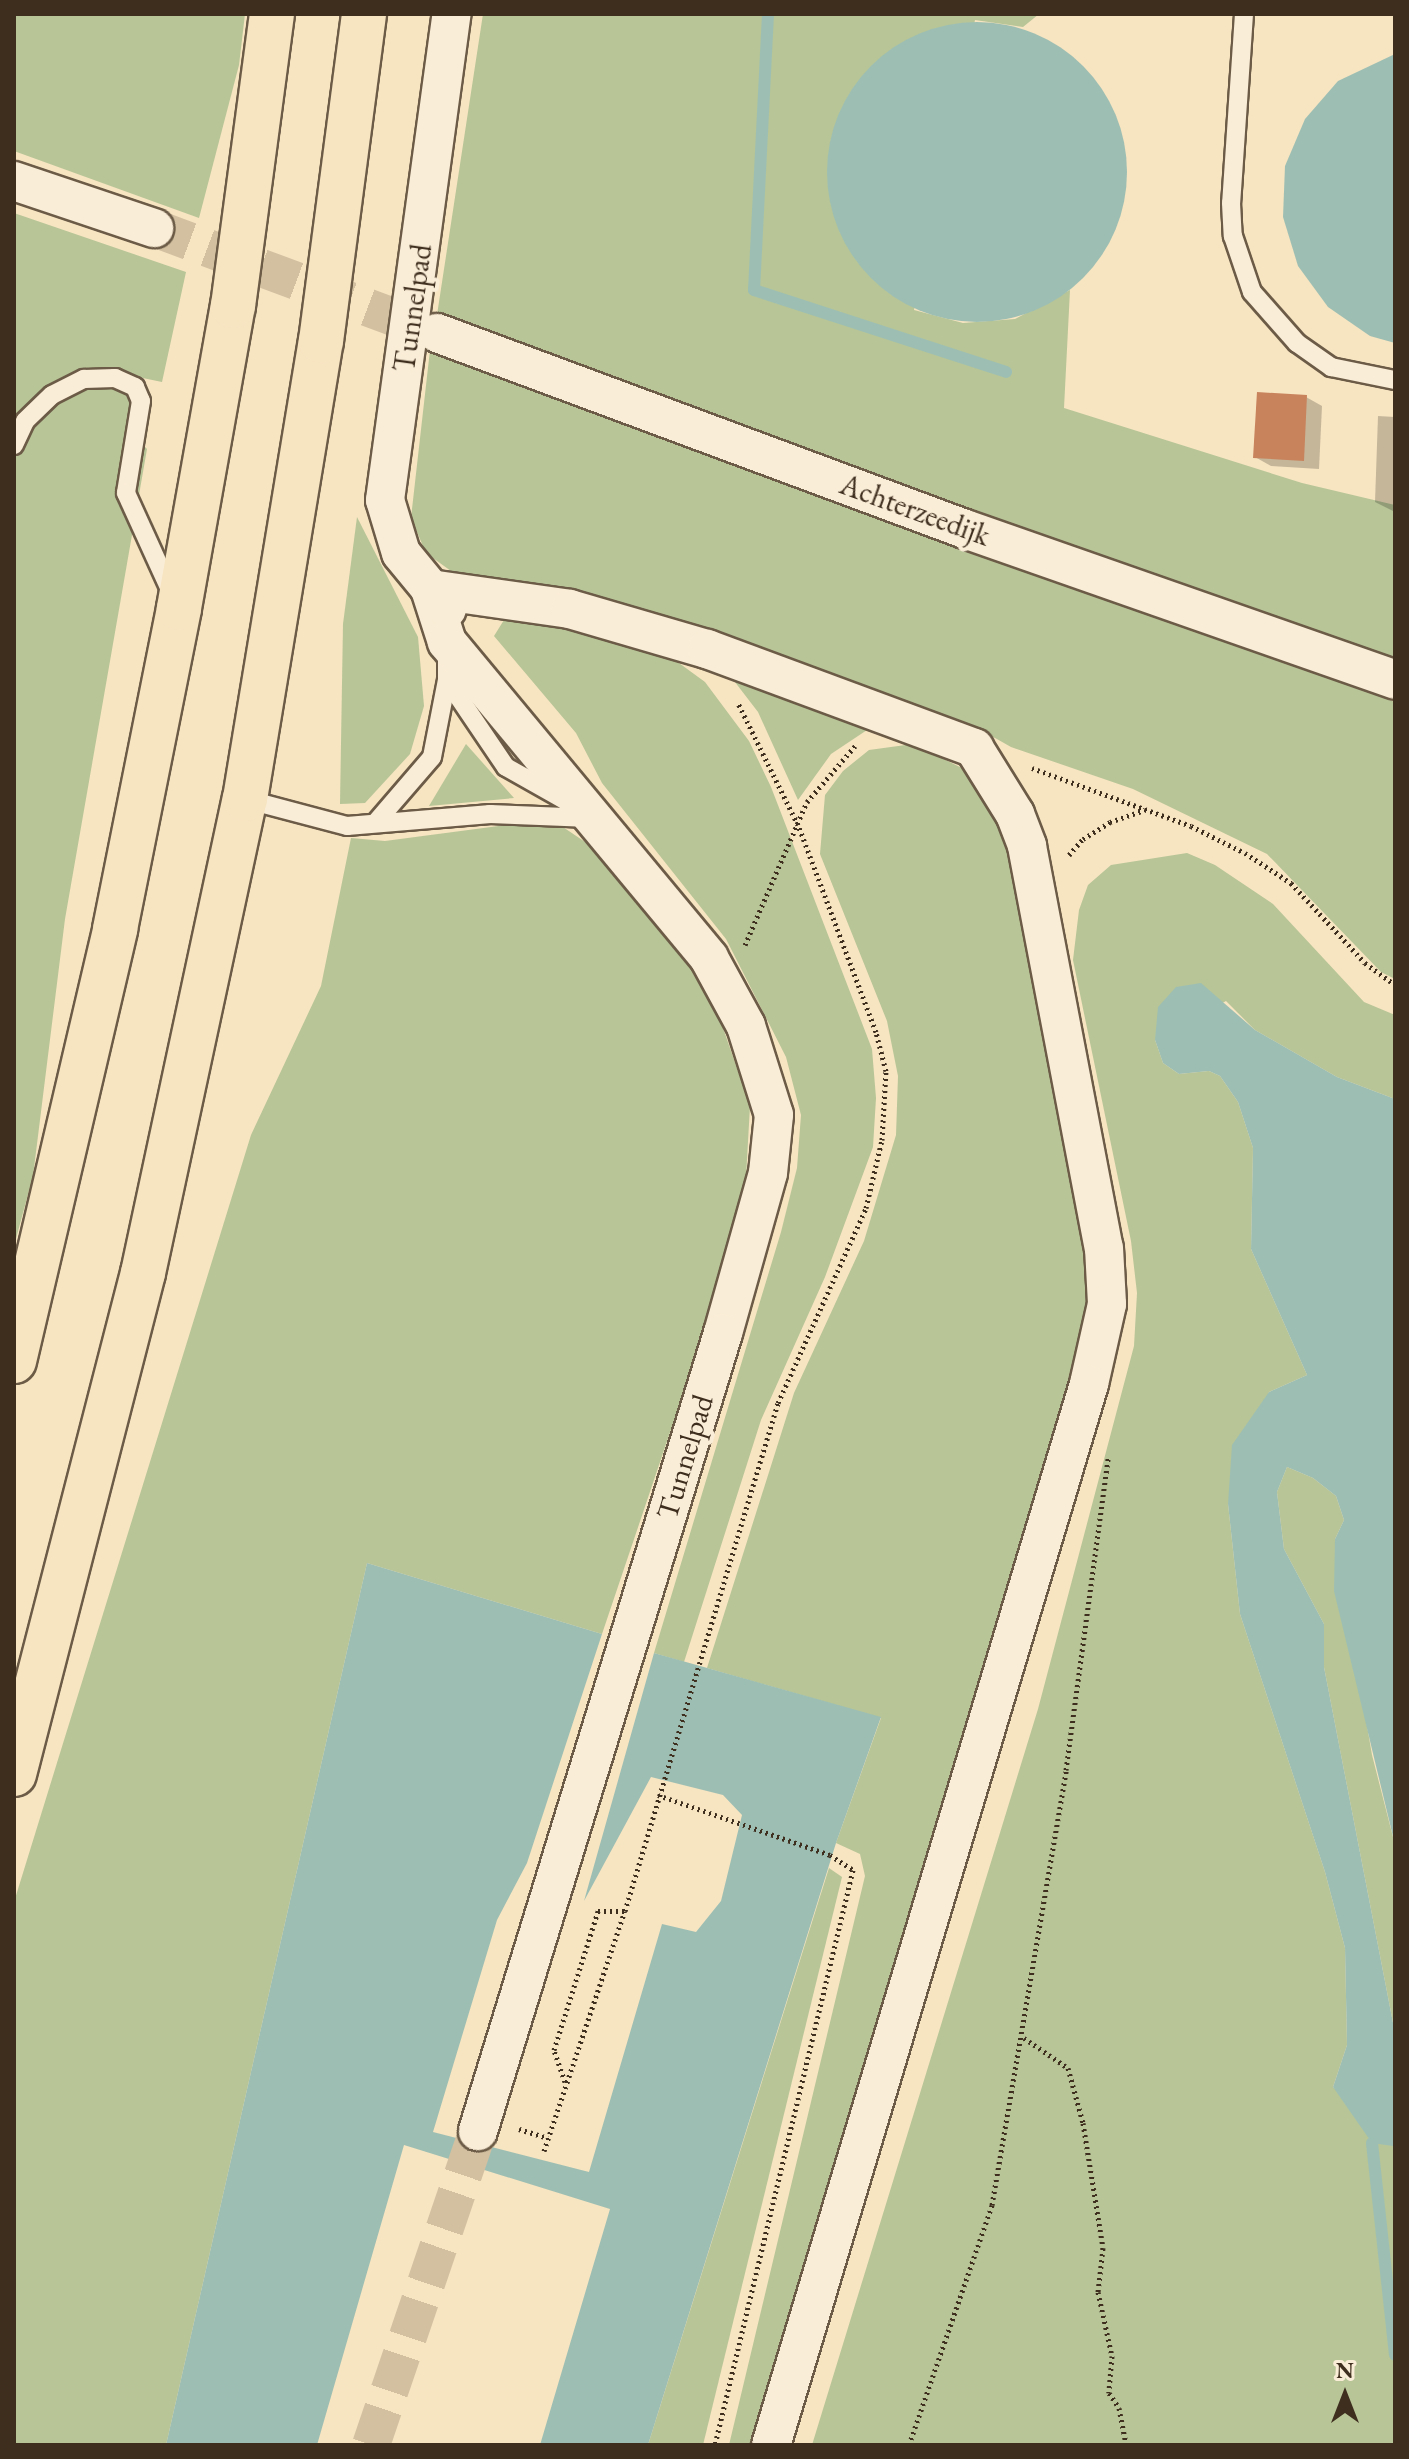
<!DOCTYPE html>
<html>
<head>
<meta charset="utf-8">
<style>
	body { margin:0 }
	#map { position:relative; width:1409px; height:2459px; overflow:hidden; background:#f7e4c1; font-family:"EB Garamond",serif }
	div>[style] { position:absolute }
	.green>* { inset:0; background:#b7c597 }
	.water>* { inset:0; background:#9dbfb3 }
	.round { border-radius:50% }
	.shadow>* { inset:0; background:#0003 }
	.stream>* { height:12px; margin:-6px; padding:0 6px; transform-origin:6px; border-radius:6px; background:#9dbfb3 }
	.building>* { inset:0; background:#c8835d }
	.minor-tunnel>* { height:38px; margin-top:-19px; transform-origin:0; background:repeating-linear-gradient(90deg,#d2c0a0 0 38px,transparent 0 57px) }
	.path>* { height:5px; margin-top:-2.5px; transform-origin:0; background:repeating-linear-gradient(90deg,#3e2e1e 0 2px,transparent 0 6px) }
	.roads { filter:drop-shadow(2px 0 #6c5c47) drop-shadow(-2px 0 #6c5c47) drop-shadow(0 2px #6c5c47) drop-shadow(0 -2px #6c5c47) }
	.service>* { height:18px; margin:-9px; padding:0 9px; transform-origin:9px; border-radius:9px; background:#faedd7 }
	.minor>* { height:38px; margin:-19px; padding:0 19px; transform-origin:19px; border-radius:19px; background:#faedd7 }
	.motorway>* { height:44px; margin:-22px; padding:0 22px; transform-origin:22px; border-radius:22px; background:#f7e4c1 }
	span { translate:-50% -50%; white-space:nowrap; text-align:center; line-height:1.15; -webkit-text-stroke:8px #faedd7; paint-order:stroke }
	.street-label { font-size:30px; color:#3e2e1e }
	.frame { position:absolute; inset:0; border:16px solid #3e2e1e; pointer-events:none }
	.north { position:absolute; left:1305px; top:2355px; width:80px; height:80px; -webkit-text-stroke:6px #faedd7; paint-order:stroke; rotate:0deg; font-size:22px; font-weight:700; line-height:32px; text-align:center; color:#3e2e1e }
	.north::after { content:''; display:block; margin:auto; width:28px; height:36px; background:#3e2e1e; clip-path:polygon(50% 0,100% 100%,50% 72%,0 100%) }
</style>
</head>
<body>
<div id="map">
	<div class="green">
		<i style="clip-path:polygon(14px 14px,245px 14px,239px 65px,199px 218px,14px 151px)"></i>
		<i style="clip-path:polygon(483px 14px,1039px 14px,1023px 27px,975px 20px,914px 310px,963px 323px,1015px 319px,1070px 290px,1064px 408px,1302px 483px,1395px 505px,1395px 661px,977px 517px,590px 368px,437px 315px)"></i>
		<i style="clip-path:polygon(14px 213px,186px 272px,162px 382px,138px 377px,126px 428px,147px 449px,65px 919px,33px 1176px,14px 1246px)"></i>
		<i style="clip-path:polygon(430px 350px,1395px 702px,1395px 979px,1381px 972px,1267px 854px,1133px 789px,1011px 747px,981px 730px,600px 601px,451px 571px,426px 553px,411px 518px)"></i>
		<i style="clip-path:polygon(357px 517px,418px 637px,424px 706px,410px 754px,365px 803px,340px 804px,343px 624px)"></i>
		<i style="clip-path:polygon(504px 620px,626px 639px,668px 655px,705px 682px,749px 741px,771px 787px,872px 1049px,876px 1098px,873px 1147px,825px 1277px,761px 1420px,684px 1662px,654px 1653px,781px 1232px,797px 1168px,801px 1115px,786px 1057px,726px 939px,602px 783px,576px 733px,494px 636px)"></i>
		<i style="clip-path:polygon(728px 673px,873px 726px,831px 754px,798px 800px,758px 712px)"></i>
		<i style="clip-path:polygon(466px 744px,514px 798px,429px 806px)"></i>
		<i style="clip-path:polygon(913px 744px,968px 771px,1004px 823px,1092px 1255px,1087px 1343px,755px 2445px,729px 2445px,865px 1876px,860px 1854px,836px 1843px,881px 1718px,707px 1668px,794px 1393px,864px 1241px,896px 1135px,898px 1076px,887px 1021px,820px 854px,825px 795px,843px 771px,869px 750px)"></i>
		<i style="clip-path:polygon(551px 819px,603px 854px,684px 957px,722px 1025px,750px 1106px,744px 1213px,602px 1634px,367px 1563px,166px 2445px,14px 2445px,14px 1902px,251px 1135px,321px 986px,351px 838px,385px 841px)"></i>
		<i style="clip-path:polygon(1187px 853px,1215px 865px,1273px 904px,1364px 1002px,1395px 1015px,1395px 1099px,1337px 1077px,1255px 1030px,1226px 1001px,1155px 1040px,1163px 1063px,1179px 1074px,1209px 1071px,1220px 1076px,1238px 1102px,1253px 1148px,1251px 1249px,1307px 1375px,1269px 1392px,1228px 1504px,1240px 1614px,1325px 1872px,1345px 1948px,1347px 2045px,1333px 2087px,1393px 2146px,1395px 2140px,1395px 2445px,812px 2445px,1038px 1709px,1134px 1346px,1137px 1293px,1131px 1241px,1073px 960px,1079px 910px,1088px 885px,1111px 865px)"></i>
		<i style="clip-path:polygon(1287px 1467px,1313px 1478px,1336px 1496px,1344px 1520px,1335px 1539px,1372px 1755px,1395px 1845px,1395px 2033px,1324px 1667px,1324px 1624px,1284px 1549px,1277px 1492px)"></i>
		<i style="clip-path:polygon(829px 1868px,842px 1877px,703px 2445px,648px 2445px)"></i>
	</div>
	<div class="water">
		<i class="round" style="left:827px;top:22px;width:300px;height:300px"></i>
		<i style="clip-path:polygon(1395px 54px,1395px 343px,1370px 336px,1328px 307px,1298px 266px,1283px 217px,1285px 166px,1305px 119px,1338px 81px)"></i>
		<i style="clip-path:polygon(1201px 983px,1255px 1030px,1337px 1077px,1395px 1099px,1395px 1845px,1334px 1591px,1335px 1539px,1344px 1520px,1336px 1496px,1313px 1478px,1287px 1467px,1277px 1492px,1284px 1549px,1324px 1624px,1324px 1667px,1395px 2033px,1393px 2146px,1372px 2143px,1333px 2087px,1347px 2045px,1345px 1948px,1325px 1872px,1240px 1614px,1228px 1504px,1232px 1445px,1269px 1392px,1307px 1375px,1251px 1249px,1253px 1148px,1238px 1102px,1220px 1076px,1209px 1071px,1179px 1074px,1163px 1063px,1155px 1040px,1158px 1007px,1176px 987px)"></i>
		<i style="clip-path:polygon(367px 1563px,602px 1634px,527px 1863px,497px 1920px,433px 2132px,589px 2172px,662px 1924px,696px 1932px,721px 1901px,742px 1815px,723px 1795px,651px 1777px,584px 1901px,654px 1653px,881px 1717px,836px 1843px,648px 2445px,540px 2445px,610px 2209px,404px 2145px,317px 2445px,166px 2445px)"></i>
	</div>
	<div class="shadow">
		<i style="clip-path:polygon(1306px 397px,1322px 406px,1319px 469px,1271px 466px,1255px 457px)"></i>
		<i style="clip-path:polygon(1378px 416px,1395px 417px,1395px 512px,1375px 502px)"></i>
	</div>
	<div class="stream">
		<i style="left:768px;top:14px;width:276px;rotate:92.9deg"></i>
		<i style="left:754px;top:290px;width:265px;rotate:18deg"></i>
		<i style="left:1372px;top:2143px;width:213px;rotate:83.8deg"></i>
	</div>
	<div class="building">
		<i style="clip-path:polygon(1257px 392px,1307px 395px,1304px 461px,1253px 458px)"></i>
	</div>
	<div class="minor-tunnel">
		<i style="left:154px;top:228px;width:302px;rotate:20.4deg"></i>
		<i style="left:371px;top:2445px;width:332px;rotate:-71.2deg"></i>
	</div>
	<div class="path">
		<i style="left:1032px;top:768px;width:169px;rotate:20deg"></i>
		<i style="left:1191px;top:826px;width:60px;rotate:26.6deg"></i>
		<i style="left:1245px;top:853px;width:55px;rotate:33.1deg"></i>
		<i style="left:1291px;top:883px;width:109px;rotate:47.2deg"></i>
		<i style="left:1365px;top:963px;width:37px;rotate:36deg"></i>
		<i style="left:1069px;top:855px;width:21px;rotate:-49deg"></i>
		<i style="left:1083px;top:839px;width:32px;rotate:-32deg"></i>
		<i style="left:1110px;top:822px;width:37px;rotate:-19deg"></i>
		<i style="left:745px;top:945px;width:156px;rotate:-66.6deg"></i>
		<i style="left:807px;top:802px;width:74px;rotate:-49.4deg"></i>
		<i style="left:658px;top:1795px;width:182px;rotate:19.2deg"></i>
		<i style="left:830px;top:1855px;width:27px;rotate:33deg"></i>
		<i style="left:853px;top:1870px;width:591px;rotate:103.5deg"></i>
		<i style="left:1024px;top:2038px;width:53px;rotate:34.3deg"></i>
		<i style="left:1068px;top:2068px;width:57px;rotate:74.7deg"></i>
		<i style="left:1083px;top:2123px;width:127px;rotate:80.9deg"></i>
		<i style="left:1103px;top:2248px;width:44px;rotate:96.5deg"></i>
		<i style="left:1098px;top:2292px;width:66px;rotate:77.7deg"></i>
		<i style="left:1112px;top:2356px;width:37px;rotate:95deg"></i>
		<i style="left:1109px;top:2393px;width:18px;rotate:56deg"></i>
		<i style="left:1119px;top:2408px;width:38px;rotate:79deg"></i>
		<i style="left:565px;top:2082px;width:34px;rotate:-109deg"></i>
		<i style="left:554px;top:2050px;width:146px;rotate:-72.4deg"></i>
		<i style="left:598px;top:1911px;width:27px"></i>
		<i style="left:519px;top:2129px;width:30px;rotate:17deg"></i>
		<i style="left:544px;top:2151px;width:253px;rotate:-71.4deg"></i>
		<i style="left:625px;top:1911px;width:531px;rotate:-73.24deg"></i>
		<i style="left:778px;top:1403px;width:214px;rotate:-65.7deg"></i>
		<i style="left:866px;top:1208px;width:70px;rotate:-76.8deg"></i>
		<i style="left:882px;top:1140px;width:69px;rotate:-86.7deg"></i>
		<i style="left:886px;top:1071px;width:40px;rotate:-104.4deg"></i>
		<i style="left:876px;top:1032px;width:221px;rotate:-110.6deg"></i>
		<i style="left:798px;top:825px;width:136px;rotate:-116.2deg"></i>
		<i style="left:909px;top:2445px;width:254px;rotate:-70.9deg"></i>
		<i style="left:992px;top:2205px;width:441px;rotate:-80.3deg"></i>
		<i style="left:1066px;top:1770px;width:315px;rotate:-82.3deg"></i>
	</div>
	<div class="roads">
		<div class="service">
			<i style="left:1244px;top:14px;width:189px;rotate:93.9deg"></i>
			<i style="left:1231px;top:203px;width:33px;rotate:87deg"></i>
			<i style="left:1233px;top:236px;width:59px;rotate:71.3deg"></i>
			<i style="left:1252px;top:292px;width:68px;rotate:48.6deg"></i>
			<i style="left:1297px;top:343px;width:42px;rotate:35.2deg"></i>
			<i style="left:1331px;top:367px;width:65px;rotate:11.5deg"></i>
			<i style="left:14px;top:445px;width:26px;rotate:-65deg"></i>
			<i style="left:25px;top:421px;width:37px;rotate:-44deg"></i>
			<i style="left:52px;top:395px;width:36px;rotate:-27deg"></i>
			<i style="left:84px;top:379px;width:31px;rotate:-2deg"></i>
			<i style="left:115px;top:378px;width:22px;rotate:24deg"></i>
			<i style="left:135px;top:387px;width:15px;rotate:67deg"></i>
			<i style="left:141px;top:401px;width:93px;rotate:99.3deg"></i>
			<i style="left:126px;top:493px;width:113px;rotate:65.5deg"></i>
			<i style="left:447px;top:649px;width:31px;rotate:90deg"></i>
			<i style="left:447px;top:680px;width:105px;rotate:55.9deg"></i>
			<i style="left:506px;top:767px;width:65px;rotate:29.3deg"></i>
			<i style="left:245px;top:799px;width:106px;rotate:14.8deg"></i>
			<i style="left:347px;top:826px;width:144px;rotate:-4.8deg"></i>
			<i style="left:490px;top:814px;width:100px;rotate:2.3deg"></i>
			<i style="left:377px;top:821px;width:84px;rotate:-49.3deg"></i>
			<i style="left:432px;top:757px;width:78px;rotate:-79deg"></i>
		</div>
		<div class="minor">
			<i style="left:14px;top:181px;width:148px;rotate:18.6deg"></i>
			<i style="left:437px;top:333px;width:563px;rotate:20.37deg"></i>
			<i style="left:965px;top:529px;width:456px;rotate:19.3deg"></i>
			<i style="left:430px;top:589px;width:141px;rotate:8.1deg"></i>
			<i style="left:570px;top:609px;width:143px;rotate:16.3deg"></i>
			<i style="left:707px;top:649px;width:285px;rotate:20.3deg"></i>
			<i style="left:974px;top:748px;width:78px;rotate:58.2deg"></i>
			<i style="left:1015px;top:814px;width:34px;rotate:69deg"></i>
			<i style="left:1027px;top:846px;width:409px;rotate:79.2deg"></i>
			<i style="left:1104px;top:1248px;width:56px;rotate:86.9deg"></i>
			<i style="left:1107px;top:1304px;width:82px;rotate:102.7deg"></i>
			<i style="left:1089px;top:1384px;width:1108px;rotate:106.68deg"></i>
			<i style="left:430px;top:589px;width:56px;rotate:72.2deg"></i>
			<i style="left:447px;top:642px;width:410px;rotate:50.3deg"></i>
			<i style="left:709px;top:958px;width:77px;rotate:61.4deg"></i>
			<i style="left:746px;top:1026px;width:93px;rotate:72.5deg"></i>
			<i style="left:774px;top:1115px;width:58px;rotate:95.9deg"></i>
			<i style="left:768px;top:1173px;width:166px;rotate:105.7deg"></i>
			<i style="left:723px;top:1333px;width:835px;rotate:107.07deg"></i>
			<i style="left:447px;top:609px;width:72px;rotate:-129.4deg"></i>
			<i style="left:401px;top:553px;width:55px;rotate:-106.8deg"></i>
			<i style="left:385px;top:500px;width:491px;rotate:-82.2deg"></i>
		</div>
		<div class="motorway">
			<i style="left:14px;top:1361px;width:444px;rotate:-76.8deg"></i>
			<i style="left:115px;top:929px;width:327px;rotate:-78.7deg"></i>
			<i style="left:179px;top:608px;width:307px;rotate:-79.9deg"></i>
			<i style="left:233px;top:306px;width:295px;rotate:-82.4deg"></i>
			<i style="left:14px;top:1774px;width:517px;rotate:-75.56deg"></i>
			<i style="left:143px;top:1273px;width:485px;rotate:-77.9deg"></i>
			<i style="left:245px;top:799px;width:464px;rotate:-80.6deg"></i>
			<i style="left:321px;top:341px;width:330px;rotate:-82.5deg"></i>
		</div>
	</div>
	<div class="street-label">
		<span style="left:413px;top:308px;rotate:-82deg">Tunnelpad</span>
		<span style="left:915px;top:510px;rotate:20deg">Achterzeedijk</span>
		<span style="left:685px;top:1457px;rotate:-73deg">Tunnelpad</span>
	</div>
	<div class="frame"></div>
	<div class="north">N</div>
</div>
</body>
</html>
